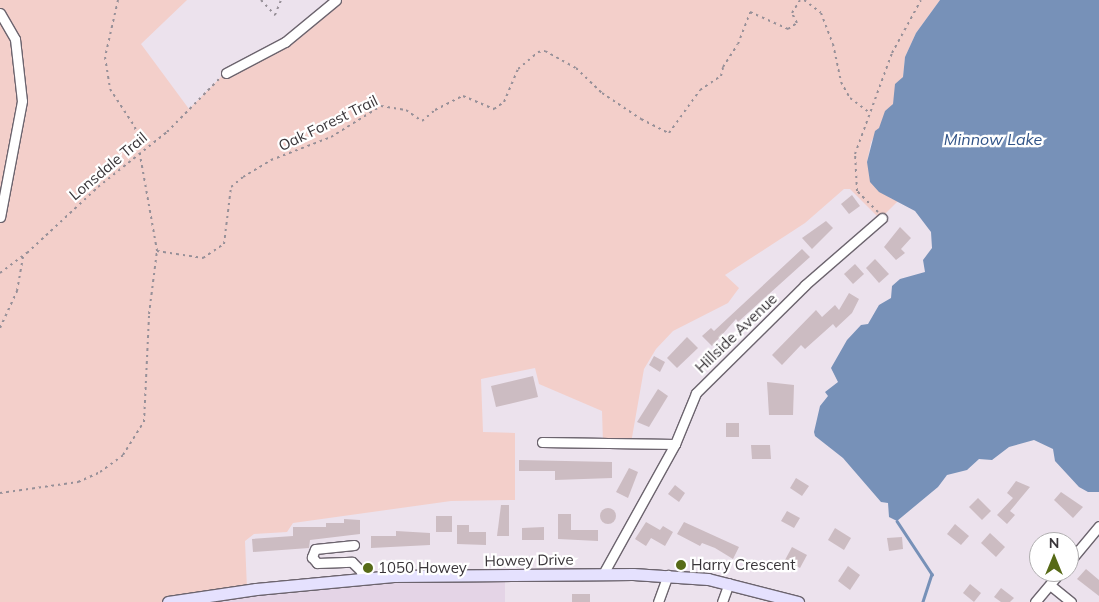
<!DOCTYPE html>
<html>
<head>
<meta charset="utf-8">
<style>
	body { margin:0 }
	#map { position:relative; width:1099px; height:602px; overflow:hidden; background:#ece2ed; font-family:Mulish,sans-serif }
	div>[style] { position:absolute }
	.built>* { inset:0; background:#e4d4e6 }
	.green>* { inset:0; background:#f3cfca }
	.water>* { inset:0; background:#7791b8 }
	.stream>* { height:2.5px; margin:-1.25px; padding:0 1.25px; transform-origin:1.25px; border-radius:1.25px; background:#7791b8 }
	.building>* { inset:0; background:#ccbcc2 }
	.round { border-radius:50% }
	.path>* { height:2px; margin-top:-1px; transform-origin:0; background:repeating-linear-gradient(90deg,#979098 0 2.5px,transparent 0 6.5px) }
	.roads { filter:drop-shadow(1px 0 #6c646e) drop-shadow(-1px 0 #6c646e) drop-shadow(0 1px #6c646e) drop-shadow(0 -1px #6c646e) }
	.minor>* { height:9px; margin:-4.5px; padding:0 4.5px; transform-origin:4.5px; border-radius:4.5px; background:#fff }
	.major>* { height:11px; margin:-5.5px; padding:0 5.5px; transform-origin:5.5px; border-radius:5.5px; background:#e5e1fe }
	.dots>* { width:14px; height:14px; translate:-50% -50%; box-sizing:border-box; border:2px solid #fff; border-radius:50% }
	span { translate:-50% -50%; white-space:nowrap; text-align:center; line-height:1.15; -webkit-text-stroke:4.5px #fff; paint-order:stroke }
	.street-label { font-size:15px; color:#393539 }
	.poi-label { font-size:15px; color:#393539 }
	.left { translate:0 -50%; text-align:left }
	.water-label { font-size:16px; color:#315488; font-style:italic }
	.north { position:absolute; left:1029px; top:532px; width:50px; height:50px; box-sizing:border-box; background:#fff; border:1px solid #b0aeb0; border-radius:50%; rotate:0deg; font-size:14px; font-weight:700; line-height:20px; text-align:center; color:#393539 }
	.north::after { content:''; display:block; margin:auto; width:18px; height:22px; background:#576a17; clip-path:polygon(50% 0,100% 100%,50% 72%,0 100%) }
</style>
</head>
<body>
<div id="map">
	<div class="built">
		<i style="clip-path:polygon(505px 575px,505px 602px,164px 602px,256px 588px)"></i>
	</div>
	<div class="green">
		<i style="clip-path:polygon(0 0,187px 0,141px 44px,189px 109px,225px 73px,261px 56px,335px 0,940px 0,916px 33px,905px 57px,903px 77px,896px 89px,893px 104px,871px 142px,867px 162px,890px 198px,898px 201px,880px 219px,850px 189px,844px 189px,805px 223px,725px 275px,739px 288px,728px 303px,673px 331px,656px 349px,644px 369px,631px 443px,603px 443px,602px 411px,539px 384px,535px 368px,481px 379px,483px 432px,515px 433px,515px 500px,451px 501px,293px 523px,287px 532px,254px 534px,245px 541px,247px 589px,164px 602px,0 602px)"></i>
	</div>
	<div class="water">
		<i style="clip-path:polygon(940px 0,1099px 0,1099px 492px,1088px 492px,1079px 487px,1055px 461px,1053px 449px,1034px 440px,1009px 447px,992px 460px,979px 459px,967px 470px,947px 475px,938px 487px,897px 521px,889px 517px,888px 503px,881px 502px,843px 458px,815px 436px,814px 432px,820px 406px,828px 396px,825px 392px,838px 382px,831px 368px,847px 340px,861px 325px,868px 324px,879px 305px,891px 298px,892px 286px,900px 279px,925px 272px,923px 260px,932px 248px,931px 232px,915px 211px,879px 192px,870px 182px,867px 162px,875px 131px,879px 128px,885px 111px,893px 104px,895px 84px,903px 77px,905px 57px,916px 33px)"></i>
	</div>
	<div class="stream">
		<i style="left:897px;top:521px;width:64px;rotate:56.6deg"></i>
		<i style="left:932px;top:574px;width:29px;rotate:108deg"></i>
	</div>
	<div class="building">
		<i style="clip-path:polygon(852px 195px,860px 206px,849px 214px,841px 204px)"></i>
		<i style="clip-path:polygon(826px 221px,833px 228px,812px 249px,802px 238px)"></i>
		<i style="clip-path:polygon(900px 227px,911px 238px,901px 249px,905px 253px,896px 260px,884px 247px)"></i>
		<i style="clip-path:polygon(802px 249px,810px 257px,738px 322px,736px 319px,712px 346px,702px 336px,711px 328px,714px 331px)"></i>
		<i style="clip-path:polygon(875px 259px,889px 274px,879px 283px,866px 268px)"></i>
		<i style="clip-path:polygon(855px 264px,864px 274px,853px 284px,844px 274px)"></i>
		<i style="clip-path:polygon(849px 293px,859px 299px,852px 313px,836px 328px,833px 324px,805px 349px,801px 345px,782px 365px,772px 355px,816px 310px,822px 317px,835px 305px,839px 310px)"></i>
		<i style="clip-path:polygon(687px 337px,698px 348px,677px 368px,667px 358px)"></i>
		<i style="clip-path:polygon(654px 356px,665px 362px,660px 372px,649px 365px)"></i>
		<i style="clip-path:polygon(533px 376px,538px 397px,496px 407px,491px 386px)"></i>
		<i style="clip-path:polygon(767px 382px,794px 385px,793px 415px,769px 415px)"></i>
		<i style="clip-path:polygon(658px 389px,668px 396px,649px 427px,637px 422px)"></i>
		<i style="clip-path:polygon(726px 423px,739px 423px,739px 437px,726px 437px)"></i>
		<i style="clip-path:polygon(751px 445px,770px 445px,771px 459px,752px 459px)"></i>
		<i style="clip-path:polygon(519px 460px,612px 462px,612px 478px,555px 480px,555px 471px,519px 471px)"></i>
		<i style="clip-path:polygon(629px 468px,638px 472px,628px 498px,616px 492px)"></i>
		<i style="clip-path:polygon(796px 478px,809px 486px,802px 496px,790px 488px)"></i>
		<i style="clip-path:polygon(1016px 481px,1030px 487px,1010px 511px,1015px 515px,1007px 524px,997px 515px,1013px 498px,1007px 493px)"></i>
		<i style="clip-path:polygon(675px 485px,685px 493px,679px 502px,668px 494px)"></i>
		<i style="clip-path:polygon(1061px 492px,1083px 507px,1073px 518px,1054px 500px)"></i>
		<i style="clip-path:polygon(978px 498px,991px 511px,982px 520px,969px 507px)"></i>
		<i style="clip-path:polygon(501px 505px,509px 505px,509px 536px,497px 536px)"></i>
		<i class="round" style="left:600px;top:508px;width:16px;height:16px"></i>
		<i style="clip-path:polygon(787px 511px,800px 518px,794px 528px,781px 521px)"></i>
		<i style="clip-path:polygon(558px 514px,571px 514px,571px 530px,598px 530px,598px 541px,558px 539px)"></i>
		<i style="clip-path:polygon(436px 516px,452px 516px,452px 532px,436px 532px)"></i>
		<i style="clip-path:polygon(344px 519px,360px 520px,360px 534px,310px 540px,309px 548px,253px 552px,252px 539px,293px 536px,293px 527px,326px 527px,326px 523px,344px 523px)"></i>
		<i style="clip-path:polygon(646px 522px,660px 530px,663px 526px,673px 532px,665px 546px,651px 538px,646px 546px,635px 539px)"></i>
		<i style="clip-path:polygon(684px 522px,739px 547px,733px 559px,715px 548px,702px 543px,700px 546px,677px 534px)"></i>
		<i style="clip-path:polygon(955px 524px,969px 536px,961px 545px,947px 534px)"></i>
		<i style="clip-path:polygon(457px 525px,469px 525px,469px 532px,486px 532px,486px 545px,457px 544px)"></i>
		<i style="clip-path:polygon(544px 527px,544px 540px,522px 540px,522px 528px)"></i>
		<i style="clip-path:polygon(835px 528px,851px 538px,844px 550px,828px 540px)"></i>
		<i style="clip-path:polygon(396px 531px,430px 533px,430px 545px,371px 548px,371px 536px,396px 536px)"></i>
		<i style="clip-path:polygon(990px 533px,1005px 547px,996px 557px,981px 543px)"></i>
		<i style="clip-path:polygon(902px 537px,903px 549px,889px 551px,887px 538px)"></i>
		<i style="clip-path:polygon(792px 547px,807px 555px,800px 568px,785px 560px)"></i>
		<i style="clip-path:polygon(848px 566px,860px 575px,850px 590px,838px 581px)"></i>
		<i style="clip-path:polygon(1086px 569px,1099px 580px,1099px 596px,1077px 579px)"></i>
		<i style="clip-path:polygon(970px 584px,981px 593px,974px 602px,963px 593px)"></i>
		<i style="clip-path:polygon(1001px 588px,1014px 598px,1010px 602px,1001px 602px,994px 597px)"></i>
		<i style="clip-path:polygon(572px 594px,590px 594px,590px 602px,572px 602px)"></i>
	</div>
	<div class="path">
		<i style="left:118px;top:0;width:58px;rotate:102.8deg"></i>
		<i style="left:105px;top:57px;width:32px;rotate:81deg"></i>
		<i style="left:110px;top:89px;width:45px;rotate:56.7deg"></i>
		<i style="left:135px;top:127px;width:126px;rotate:79.9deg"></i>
		<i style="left:157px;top:251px;width:47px;rotate:8.7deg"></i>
		<i style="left:203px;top:258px;width:25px;rotate:-34deg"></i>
		<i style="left:224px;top:244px;width:57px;rotate:-83deg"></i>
		<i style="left:231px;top:187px;width:16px;rotate:-40deg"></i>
		<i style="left:243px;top:177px;width:33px;rotate:-31deg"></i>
		<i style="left:271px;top:160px;width:64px;rotate:-21deg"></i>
		<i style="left:331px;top:137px;width:59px;rotate:-31.8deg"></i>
		<i style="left:381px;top:106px;width:25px;rotate:9deg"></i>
		<i style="left:406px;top:110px;width:19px;rotate:35deg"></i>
		<i style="left:422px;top:121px;width:17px;rotate:-40deg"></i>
		<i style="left:435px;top:110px;width:31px;rotate:-27deg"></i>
		<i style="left:463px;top:96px;width:34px;rotate:23deg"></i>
		<i style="left:494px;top:109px;width:12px;rotate:-35deg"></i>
		<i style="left:504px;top:102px;width:36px;rotate:-67deg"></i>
		<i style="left:518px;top:69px;width:26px;rotate:-40deg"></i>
		<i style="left:538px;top:52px;width:7px;rotate:-8deg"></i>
		<i style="left:545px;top:51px;width:35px;rotate:29deg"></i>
		<i style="left:576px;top:68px;width:36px;rotate:44deg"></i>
		<i style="left:602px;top:93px;width:47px;rotate:33.7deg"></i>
		<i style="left:641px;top:119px;width:31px;rotate:27deg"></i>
		<i style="left:669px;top:133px;width:53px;rotate:-54.2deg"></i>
		<i style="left:700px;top:90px;width:25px;rotate:-34deg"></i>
		<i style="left:721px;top:76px;width:9px;rotate:-77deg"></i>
		<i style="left:723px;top:67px;width:27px;rotate:-57deg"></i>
		<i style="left:738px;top:44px;width:34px;rotate:-69deg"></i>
		<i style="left:750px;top:12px;width:42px;rotate:24.1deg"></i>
		<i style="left:788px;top:29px;width:11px;rotate:-34deg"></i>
		<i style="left:797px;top:23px;width:11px;rotate:-117deg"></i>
		<i style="left:792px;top:13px;width:15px;rotate:-58deg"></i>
		<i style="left:261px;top:0;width:21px;rotate:47deg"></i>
		<i style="left:275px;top:15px;width:16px;rotate:-68deg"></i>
		<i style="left:804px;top:0;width:21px;rotate:37deg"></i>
		<i style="left:821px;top:13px;width:33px;rotate:69deg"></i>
		<i style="left:833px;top:44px;width:39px;rotate:78deg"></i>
		<i style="left:841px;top:82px;width:18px;rotate:61deg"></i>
		<i style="left:850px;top:98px;width:25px;rotate:37deg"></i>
		<i style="left:878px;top:212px;width:30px;rotate:-135deg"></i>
		<i style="left:857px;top:191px;width:37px;rotate:-93deg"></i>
		<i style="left:855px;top:154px;width:108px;rotate:-69.9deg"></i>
		<i style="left:892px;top:53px;width:60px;rotate:-61.3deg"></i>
		<i style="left:0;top:273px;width:34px;rotate:-37deg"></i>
		<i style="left:27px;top:253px;width:97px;rotate:-42.9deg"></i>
		<i style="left:98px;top:187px;width:88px;rotate:-38.6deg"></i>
		<i style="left:167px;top:132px;width:76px;rotate:-45.5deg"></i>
		<i style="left:0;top:328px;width:41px;rotate:-65.3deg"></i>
		<i style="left:17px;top:291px;width:35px;rotate:-80deg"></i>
		<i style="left:0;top:493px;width:79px;rotate:-8deg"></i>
		<i style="left:78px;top:482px;width:24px;rotate:-24deg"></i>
		<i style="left:100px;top:472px;width:29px;rotate:-36deg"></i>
		<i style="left:123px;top:455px;width:39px;rotate:-58deg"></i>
		<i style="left:144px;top:422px;width:108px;rotate:-87.3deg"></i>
		<i style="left:149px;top:314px;width:64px;rotate:-82.8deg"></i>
	</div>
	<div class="roads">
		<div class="minor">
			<i style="left:0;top:13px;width:30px;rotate:60deg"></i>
			<i style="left:15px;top:39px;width:62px;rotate:83.6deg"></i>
			<i style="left:22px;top:101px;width:118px;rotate:100.7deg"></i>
			<i style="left:226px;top:73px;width:67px;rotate:-27.7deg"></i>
			<i style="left:285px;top:42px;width:66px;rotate:-39.5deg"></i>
			<i style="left:542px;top:442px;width:133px;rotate:0.9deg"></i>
			<i style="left:354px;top:545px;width:39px;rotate:174deg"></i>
			<i style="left:315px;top:549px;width:9px;rotate:111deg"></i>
			<i style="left:312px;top:557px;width:8px;rotate:50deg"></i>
			<i style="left:317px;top:563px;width:35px;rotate:-2deg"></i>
			<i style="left:352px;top:562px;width:13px;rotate:45deg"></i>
			<i style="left:361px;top:571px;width:7px;rotate:82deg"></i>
			<i style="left:1069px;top:562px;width:47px;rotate:-50.2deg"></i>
			<i style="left:603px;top:574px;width:149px;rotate:-61deg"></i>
			<i style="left:675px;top:444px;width:55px;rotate:-67.6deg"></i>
			<i style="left:696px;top:393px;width:153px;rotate:-44.7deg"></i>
			<i style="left:805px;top:285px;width:102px;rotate:-41deg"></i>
			<i style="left:1050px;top:585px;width:27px;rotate:39deg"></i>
			<i style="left:658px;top:602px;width:29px;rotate:-70deg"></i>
			<i style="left:722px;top:602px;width:20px;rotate:-70deg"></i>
			<i style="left:1035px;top:602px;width:39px;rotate:-50deg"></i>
		</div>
		<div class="major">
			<i style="left:168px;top:602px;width:89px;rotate:-8.4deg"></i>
			<i style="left:256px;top:589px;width:138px;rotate:-5.4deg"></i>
			<i style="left:393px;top:576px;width:240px;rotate:-0.5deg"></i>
			<i style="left:633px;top:574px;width:75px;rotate:3.8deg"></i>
			<i style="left:708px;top:579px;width:93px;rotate:14.3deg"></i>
		</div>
	</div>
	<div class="dots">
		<i style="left:681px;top:565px;background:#576a17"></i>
		<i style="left:368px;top:568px;background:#576a17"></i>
	</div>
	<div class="street-label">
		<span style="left:328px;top:123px;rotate:-26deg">Oak Forest Trail</span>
		<span style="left:108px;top:166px;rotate:-40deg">Lonsdale Trail</span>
		<span style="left:736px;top:333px;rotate:-44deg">Hillside Avenue</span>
		<span style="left:529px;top:560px;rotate:-1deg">Howey Drive</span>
	</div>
	<div class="poi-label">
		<span class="left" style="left:691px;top:565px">Harry Crescent</span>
		<span class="left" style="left:378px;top:568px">1050 Howey</span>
	</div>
	<div class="water-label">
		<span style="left:993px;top:139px">Minnow Lake</span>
	</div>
	<div class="north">N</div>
</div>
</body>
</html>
